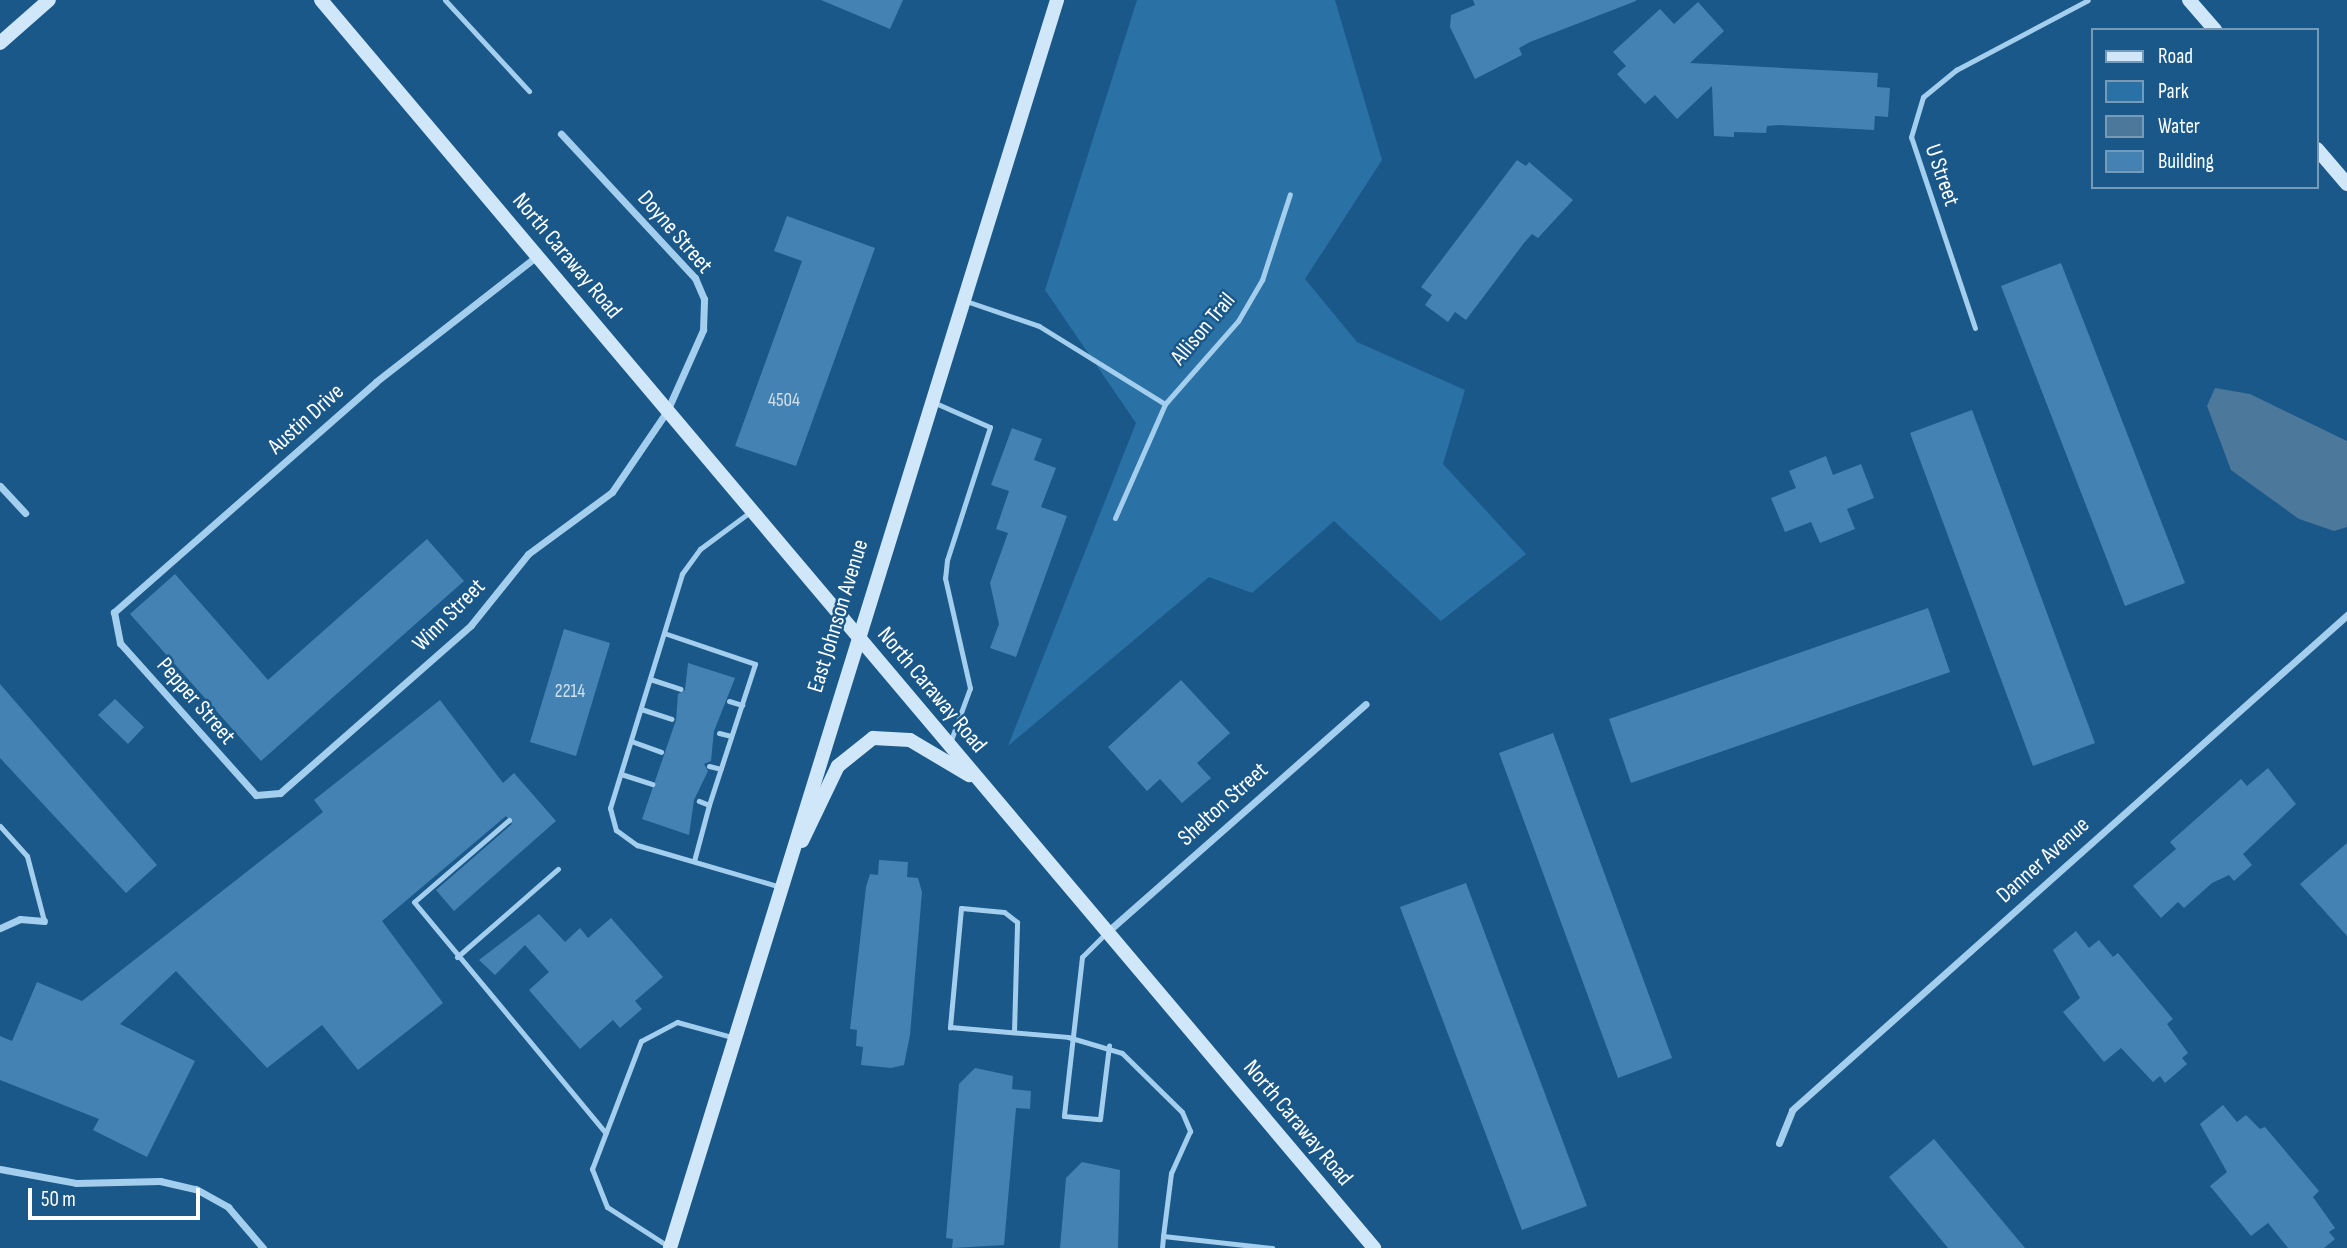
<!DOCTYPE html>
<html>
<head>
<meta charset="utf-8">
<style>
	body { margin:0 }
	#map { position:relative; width:2347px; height:1248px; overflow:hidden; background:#1a5889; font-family:"Sofia Sans Condensed",sans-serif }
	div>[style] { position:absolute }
	.green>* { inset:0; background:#2a71a5 }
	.water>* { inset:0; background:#4b789b }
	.building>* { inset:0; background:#4382b2 }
	.lane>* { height:5px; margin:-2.5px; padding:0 2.5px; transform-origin:2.5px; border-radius:2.5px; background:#a4ceed }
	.street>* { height:7px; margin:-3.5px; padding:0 3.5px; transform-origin:3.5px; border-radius:3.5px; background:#a4ceed }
	.secondary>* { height:14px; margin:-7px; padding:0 7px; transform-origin:7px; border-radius:7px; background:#d0e7f9 }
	span { translate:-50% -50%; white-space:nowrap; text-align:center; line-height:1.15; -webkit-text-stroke:5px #1a5889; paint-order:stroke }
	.number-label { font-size:19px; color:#d0e0ec }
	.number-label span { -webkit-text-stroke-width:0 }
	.street-label { font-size:23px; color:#fff }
	.legend { position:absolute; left:2091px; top:28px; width:228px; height:161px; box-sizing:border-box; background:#1a5889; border:2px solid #769bb8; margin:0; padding:9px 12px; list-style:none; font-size:21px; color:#fff }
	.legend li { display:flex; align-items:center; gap:14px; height:35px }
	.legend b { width:35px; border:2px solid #769bb8 }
	.scale { position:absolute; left:28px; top:1188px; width:172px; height:32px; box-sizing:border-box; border:4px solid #fff; border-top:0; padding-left:9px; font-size:21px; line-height:24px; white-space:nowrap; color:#fff; -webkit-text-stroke:5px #1a5889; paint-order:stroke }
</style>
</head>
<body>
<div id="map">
	<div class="green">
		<i style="clip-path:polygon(1137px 0,1335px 0,1382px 160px,1305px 279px,1357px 342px,1465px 390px,1443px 464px,1526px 554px,1441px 621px,1334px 521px,1252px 593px,1209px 577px,1008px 746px,1136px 423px,1045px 290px)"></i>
	</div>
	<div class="water">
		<i style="clip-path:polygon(2215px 388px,2250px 394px,2347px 441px,2347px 527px,2334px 531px,2299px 519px,2231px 470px,2207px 406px)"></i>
	</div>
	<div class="building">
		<i style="clip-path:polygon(821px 0,903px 0,890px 29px)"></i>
		<i style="clip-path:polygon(1473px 0,1636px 0,1636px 1px,1530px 42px,1519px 48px,1522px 55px,1475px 79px,1450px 27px,1451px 15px,1475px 5px)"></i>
		<i style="clip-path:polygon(1698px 2px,1724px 31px,1690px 63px,1878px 73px,1877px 87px,1890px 88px,1888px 117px,1875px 116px,1874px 130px,1779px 125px,1767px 126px,1766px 133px,1734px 132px,1734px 137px,1714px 136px,1712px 86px,1677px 119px,1655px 95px,1645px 104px,1617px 74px,1626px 66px,1613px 52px,1660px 9px,1674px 24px)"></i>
		<i style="clip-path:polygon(1517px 160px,1526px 166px,1529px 162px,1573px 200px,1538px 238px,1532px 234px,1524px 243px,1466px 320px,1455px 312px,1448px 322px,1425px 305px,1432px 295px,1421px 287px)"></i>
		<i style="clip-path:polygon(787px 216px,875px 248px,796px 466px,735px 446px,802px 261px,774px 251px)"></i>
		<i style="clip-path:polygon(2061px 263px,2185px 583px,2125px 606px,2001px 286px)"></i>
		<i style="clip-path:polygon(1972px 410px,2095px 743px,2033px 766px,1910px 433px)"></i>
		<i style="clip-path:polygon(1012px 428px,1042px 439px,1034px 460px,1056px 468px,1041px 507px,1067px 516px,1016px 657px,990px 648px,999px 624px,990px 583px,1008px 533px,996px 529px,1009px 491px,991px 485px)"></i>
		<i style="clip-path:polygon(1826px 456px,1833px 475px,1861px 464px,1874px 498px,1847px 509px,1855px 529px,1820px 543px,1811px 522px,1785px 532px,1771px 498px,1796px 488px,1789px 471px)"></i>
		<i style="clip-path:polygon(427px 539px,464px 581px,261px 761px,130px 614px,175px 574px,268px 680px)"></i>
		<i style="clip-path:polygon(1928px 608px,1950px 672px,1631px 783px,1609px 719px)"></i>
		<i style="clip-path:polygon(564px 629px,610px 643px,576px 756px,530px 742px)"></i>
		<i style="clip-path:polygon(688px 663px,735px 678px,714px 731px,711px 761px,704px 764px,708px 771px,694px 800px,689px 835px,642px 819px,676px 720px,678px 694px,685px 690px)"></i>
		<i style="clip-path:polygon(1181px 680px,1230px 733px,1197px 763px,1211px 778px,1182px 803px,1160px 779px,1147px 791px,1108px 747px)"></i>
		<i style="clip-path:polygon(0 684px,157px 865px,126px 893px,0 758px)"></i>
		<i style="clip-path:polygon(115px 699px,144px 727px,128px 744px,98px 715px)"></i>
		<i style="clip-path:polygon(440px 700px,503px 783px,514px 773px,556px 821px,454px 911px,436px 890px,512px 824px,506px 816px,382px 921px,443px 1003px,358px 1070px,322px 1025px,267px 1068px,176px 971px,120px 1024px,195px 1061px,147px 1157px,93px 1130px,99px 1119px,0 1080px,0 1036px,12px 1041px,37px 982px,82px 1001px,323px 812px,314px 800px)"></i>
		<i style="clip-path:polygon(1553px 733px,1672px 1058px,1618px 1078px,1499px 753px)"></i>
		<i style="clip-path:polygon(2268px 768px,2296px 804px,2243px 854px,2252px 865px,2234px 881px,2229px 875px,2212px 883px,2184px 908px,2178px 902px,2161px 918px,2133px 886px,2176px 849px,2170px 842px,2241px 779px,2247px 786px)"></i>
		<i style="clip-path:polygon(2347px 843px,2347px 936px,2300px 884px)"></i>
		<i style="clip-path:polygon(879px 860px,908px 862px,907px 877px,918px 878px,922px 892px,910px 1035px,904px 1065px,891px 1068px,861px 1065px,863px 1047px,856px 1046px,857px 1030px,850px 1029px,866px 887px,870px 874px,878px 875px)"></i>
		<i style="clip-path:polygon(1466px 883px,1587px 1206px,1522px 1230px,1400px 907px)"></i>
		<i style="clip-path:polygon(539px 914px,565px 942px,580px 928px,588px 938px,611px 918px,663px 977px,635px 1001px,642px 1009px,620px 1028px,613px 1020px,580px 1049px,529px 990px,549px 972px,525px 945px,495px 975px,479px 960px)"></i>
		<i style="clip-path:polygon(2076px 931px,2089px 948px,2099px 940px,2113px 957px,2118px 953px,2173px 1019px,2167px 1024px,2188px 1053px,2182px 1058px,2187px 1064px,2165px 1083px,2160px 1076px,2153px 1082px,2121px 1048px,2104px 1062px,2063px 1012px,2080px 998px,2053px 950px)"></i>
		<i style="clip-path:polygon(975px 1068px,1013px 1076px,1012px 1089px,1031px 1091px,1030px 1109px,1016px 1108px,1004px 1245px,952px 1248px,953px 1239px,946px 1238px,959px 1084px)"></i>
		<i style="clip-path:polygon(2223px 1105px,2237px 1122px,2246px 1115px,2260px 1129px,2265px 1127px,2319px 1191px,2313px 1197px,2335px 1228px,2329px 1232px,2335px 1239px,2324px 1248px,2288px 1248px,2268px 1223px,2251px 1236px,2210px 1186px,2227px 1172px,2200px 1124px)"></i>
		<i style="clip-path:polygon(1934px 1139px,2025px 1248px,1948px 1248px,1889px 1177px)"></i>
		<i style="clip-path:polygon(1082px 1162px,1120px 1170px,1118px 1248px,1060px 1248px,1066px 1178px)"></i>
	</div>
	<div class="lane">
		<i style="left:445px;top:0;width:124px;rotate:47.3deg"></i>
		<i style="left:966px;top:301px;width:77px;rotate:18.9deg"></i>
		<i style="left:1039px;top:326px;width:148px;rotate:31.8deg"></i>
		<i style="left:1975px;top:328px;width:201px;rotate:-108.5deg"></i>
		<i style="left:1911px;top:137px;width:42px;rotate:-73.3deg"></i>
		<i style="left:1923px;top:97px;width:43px;rotate:-39.3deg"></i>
		<i style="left:1956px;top:70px;width:149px;rotate:-27.9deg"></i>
		<i style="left:933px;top:402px;width:62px;rotate:23.7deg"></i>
		<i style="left:990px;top:427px;width:140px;rotate:107.9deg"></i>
		<i style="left:947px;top:560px;width:18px;rotate:96deg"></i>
		<i style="left:945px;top:578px;width:113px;rotate:77.2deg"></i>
		<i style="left:970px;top:688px;width:59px;rotate:110deg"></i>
		<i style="left:750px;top:512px;width:62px;rotate:143.5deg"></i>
		<i style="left:700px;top:549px;width:31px;rotate:126deg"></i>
		<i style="left:682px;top:574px;width:245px;rotate:107.1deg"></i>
		<i style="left:610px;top:808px;width:23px;rotate:75deg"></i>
		<i style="left:616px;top:830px;width:26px;rotate:36deg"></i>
		<i style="left:637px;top:845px;width:150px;rotate:16.3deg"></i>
		<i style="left:1115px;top:518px;width:124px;rotate:-66.3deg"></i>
		<i style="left:1165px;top:404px;width:111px;rotate:-48.7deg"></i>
		<i style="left:1238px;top:321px;width:48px;rotate:-59.7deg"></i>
		<i style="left:1262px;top:280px;width:90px;rotate:-72deg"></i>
		<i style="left:664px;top:633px;width:96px;rotate:18.8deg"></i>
		<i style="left:755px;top:664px;width:148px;rotate:108.1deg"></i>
		<i style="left:709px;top:805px;width:11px;rotate:-158deg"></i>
		<i style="left:650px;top:679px;width:32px;rotate:18deg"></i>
		<i style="left:729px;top:701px;width:14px;rotate:17deg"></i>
		<i style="left:641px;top:709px;width:32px;rotate:18deg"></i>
		<i style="left:719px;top:733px;width:12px;rotate:14deg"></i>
		<i style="left:631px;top:741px;width:32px;rotate:20deg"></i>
		<i style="left:709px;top:766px;width:12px;rotate:14deg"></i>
		<i style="left:621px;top:774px;width:33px;rotate:18deg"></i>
		<i style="left:509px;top:820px;width:125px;rotate:139.2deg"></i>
		<i style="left:414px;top:902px;width:300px;rotate:50.3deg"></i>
		<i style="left:0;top:826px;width:40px;rotate:48deg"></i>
		<i style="left:27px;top:856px;width:67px;rotate:75.3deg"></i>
		<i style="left:694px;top:861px;width:58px;rotate:-75deg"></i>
		<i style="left:1106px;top:933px;width:34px;rotate:135deg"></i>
		<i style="left:1082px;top:957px;width:160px;rotate:96.5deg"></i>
		<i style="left:1064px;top:1116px;width:36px;rotate:5deg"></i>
		<i style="left:1100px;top:1119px;width:74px;rotate:-83deg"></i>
		<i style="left:457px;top:957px;width:134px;rotate:-41.1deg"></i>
		<i style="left:1014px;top:1032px;width:110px;rotate:-88.4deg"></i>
		<i style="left:1017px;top:922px;width:16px;rotate:-142deg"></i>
		<i style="left:1004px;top:912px;width:43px;rotate:-174.7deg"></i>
		<i style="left:961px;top:908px;width:120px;rotate:95.3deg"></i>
		<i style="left:950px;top:1027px;width:118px;rotate:4.8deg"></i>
		<i style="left:1068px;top:1037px;width:56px;rotate:16.5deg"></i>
		<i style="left:1122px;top:1053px;width:84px;rotate:44.5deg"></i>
		<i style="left:1182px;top:1112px;width:21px;rotate:67deg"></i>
		<i style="left:1190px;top:1131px;width:46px;rotate:114.3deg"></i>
		<i style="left:1171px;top:1173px;width:64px;rotate:97.2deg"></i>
		<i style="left:1163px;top:1236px;width:110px;rotate:6.3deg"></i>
		<i style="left:668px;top:1246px;width:72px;rotate:-147.4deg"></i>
		<i style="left:607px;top:1207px;width:41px;rotate:-111.5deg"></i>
		<i style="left:592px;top:1169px;width:137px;rotate:-69.1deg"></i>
		<i style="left:641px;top:1041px;width:41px;rotate:-27.8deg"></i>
		<i style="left:677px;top:1022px;width:60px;rotate:15.4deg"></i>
		<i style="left:1162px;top:1248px;width:12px;rotate:-85deg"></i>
	</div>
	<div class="street">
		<i style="left:537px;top:256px;width:204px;rotate:142deg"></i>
		<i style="left:376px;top:382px;width:349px;rotate:138.7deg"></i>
		<i style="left:114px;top:612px;width:32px;rotate:79deg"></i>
		<i style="left:120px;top:643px;width:204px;rotate:48.2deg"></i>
		<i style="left:256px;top:795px;width:24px;rotate:-5deg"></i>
		<i style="left:280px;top:793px;width:254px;rotate:-41.3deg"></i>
		<i style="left:471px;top:625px;width:91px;rotate:-51.2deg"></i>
		<i style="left:528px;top:554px;width:104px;rotate:-36.4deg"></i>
		<i style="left:612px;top:492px;width:98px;rotate:-55.8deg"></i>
		<i style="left:667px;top:411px;width:89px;rotate:-66deg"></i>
		<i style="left:703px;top:330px;width:31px;rotate:-88deg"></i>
		<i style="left:704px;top:299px;width:23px;rotate:-113deg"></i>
		<i style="left:695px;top:278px;width:197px;rotate:-132.9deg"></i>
		<i style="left:0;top:486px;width:37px;rotate:47deg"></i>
		<i style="left:0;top:928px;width:22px;rotate:-24deg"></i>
		<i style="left:20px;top:919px;width:24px;rotate:5deg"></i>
		<i style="left:1106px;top:933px;width:346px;rotate:-41.4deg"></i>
		<i style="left:1779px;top:1143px;width:35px;rotate:-68deg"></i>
		<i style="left:1792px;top:1110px;width:744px;rotate:-41.73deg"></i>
		<i style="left:0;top:1169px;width:77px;rotate:10.4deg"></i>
		<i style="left:76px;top:1183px;width:84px;rotate:-1.4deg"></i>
		<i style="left:160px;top:1181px;width:37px;rotate:13deg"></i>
		<i style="left:196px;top:1189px;width:37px;rotate:29deg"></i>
		<i style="left:228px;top:1207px;width:54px;rotate:49.5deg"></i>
	</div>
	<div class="secondary">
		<i style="left:321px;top:0;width:1633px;rotate:49.84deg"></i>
		<i style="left:2189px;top:0;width:40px;rotate:49deg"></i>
		<i style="left:0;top:43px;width:65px;rotate:-41.3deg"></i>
		<i style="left:2317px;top:149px;width:46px;rotate:49.4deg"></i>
		<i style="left:802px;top:841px;width:83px;rotate:-64.4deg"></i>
		<i style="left:838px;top:766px;width:45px;rotate:-38.7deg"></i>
		<i style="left:873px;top:738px;width:37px;rotate:3deg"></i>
		<i style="left:910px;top:740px;width:69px;rotate:30.7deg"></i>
		<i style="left:670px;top:1248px;width:1307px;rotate:-72.77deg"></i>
	</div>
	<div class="number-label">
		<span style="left:784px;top:401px">4504</span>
		<span style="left:570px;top:692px">2214</span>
	</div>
	<div class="street-label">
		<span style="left:1942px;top:175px;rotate:71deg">U Street</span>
		<span style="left:675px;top:232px;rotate:49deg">Doyne Street</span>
		<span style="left:567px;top:256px;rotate:50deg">North Caraway Road</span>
		<span style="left:1203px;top:329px;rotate:-50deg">Allison Trail</span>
		<span style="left:306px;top:419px;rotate:-42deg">Austin Drive</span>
		<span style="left:449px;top:615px;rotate:-45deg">Winn Street</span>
		<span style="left:838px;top:616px;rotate:-73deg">East Johnson Avenue</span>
		<span style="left:932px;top:690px;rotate:50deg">North Caraway Road</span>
		<span style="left:196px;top:701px;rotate:49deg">Pepper Street</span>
		<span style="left:1223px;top:804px;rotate:-42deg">Shelton Street</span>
		<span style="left:2043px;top:860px;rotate:-42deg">Danner Avenue</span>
		<span style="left:1298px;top:1123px;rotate:50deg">North Caraway Road</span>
	</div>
	<ul class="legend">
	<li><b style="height:9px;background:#d0e7f9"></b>Road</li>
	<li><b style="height:19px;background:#2a71a5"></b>Park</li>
	<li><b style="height:19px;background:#4b789b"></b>Water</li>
	<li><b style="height:19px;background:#4382b2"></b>Building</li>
	</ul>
	<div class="scale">50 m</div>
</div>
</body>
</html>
